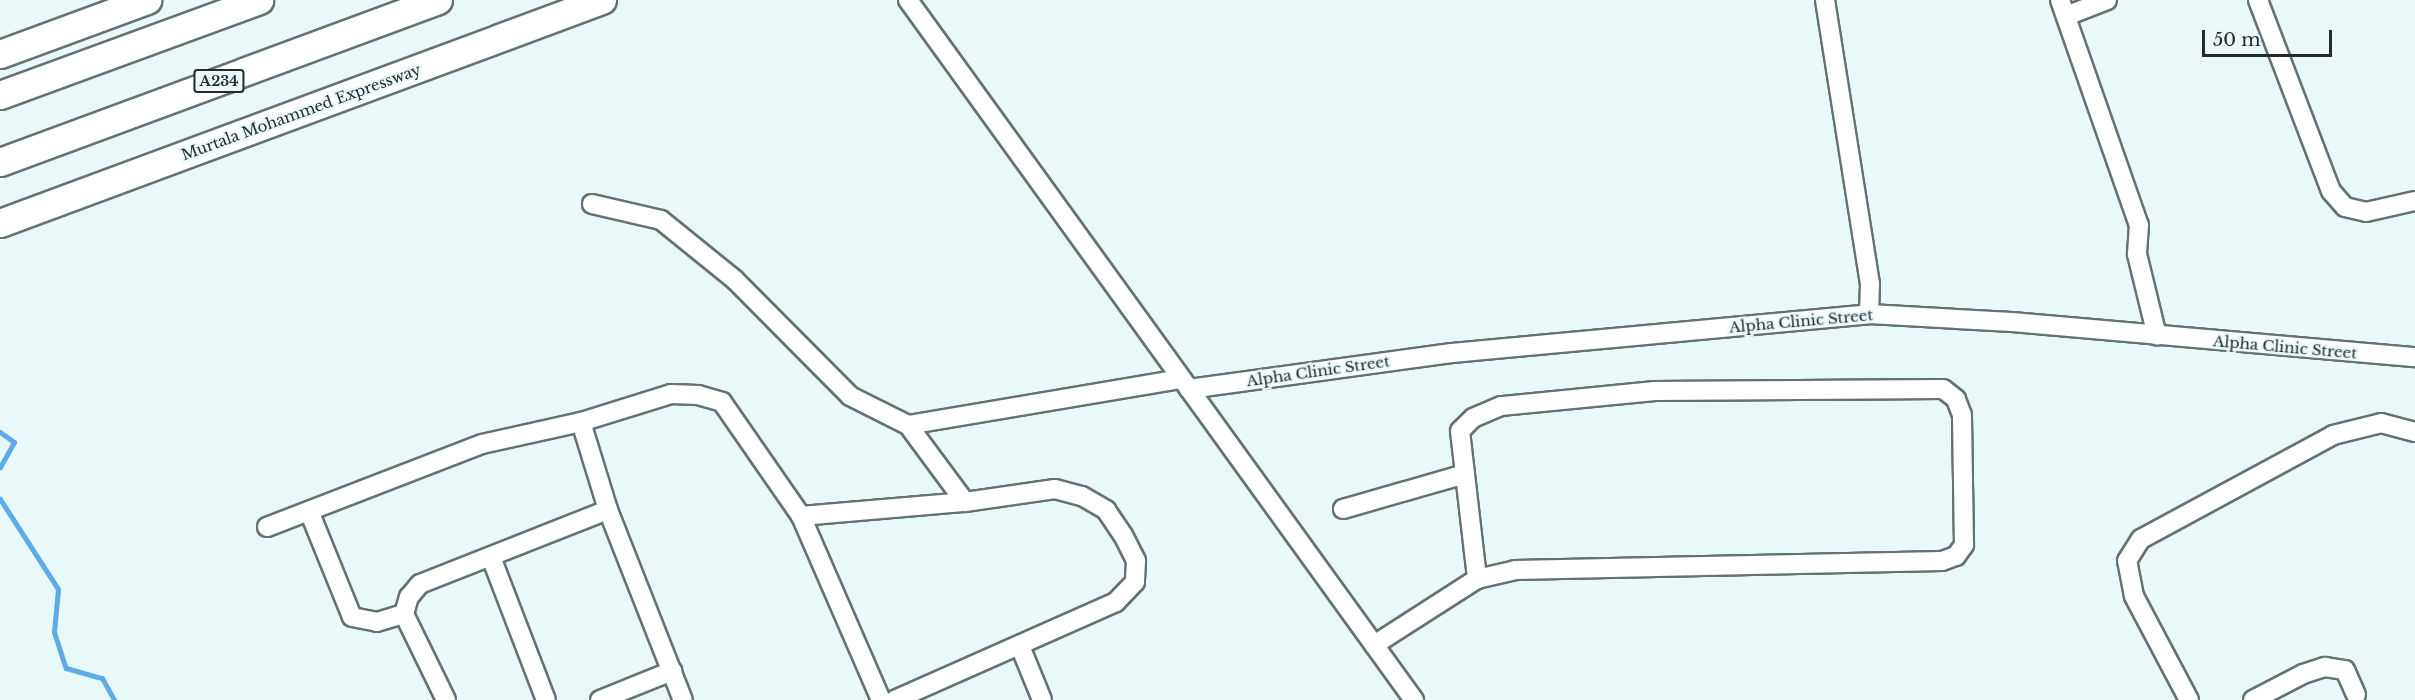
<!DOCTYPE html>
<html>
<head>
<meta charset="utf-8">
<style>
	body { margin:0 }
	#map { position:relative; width:2415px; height:700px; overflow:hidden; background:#e9f8f8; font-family:"Libre Baskerville",serif }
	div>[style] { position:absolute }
	.stream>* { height:5px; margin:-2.5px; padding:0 2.5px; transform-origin:2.5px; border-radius:2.5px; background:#5eabe7 }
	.roads { filter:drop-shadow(2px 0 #657272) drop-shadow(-2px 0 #657272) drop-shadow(0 2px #657272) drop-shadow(0 -2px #657272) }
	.minor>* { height:18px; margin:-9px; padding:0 9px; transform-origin:9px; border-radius:9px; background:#fff }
	.highway>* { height:27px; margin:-13.5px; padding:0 13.5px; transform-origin:13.5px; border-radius:13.5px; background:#fff }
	span { translate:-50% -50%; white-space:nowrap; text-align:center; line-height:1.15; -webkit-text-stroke:4.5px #e9f8f8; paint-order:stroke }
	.shield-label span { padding:2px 4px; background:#e9f8f8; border:2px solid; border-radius:4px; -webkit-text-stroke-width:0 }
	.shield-label { font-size:14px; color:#252b2b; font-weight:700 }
	.street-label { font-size:15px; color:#252b2b }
	.scale { position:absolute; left:2202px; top:30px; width:130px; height:27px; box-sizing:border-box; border:3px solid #252b2b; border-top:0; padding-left:8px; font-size:18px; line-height:21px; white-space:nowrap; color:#252b2b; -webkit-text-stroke:4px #e9f8f8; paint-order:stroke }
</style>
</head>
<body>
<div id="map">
	<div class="stream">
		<i style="left:0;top:432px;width:17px;rotate:36deg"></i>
		<i style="left:14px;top:442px;width:29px;rotate:119deg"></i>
		<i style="left:0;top:499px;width:107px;rotate:57.2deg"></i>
		<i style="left:58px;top:589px;width:43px;rotate:95.3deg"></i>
		<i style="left:54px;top:632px;width:38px;rotate:72deg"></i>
		<i style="left:66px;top:668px;width:37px;rotate:16deg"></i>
		<i style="left:102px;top:678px;width:25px;rotate:61deg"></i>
	</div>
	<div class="roads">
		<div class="minor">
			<i style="left:908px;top:0;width:864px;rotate:54.14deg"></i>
			<i style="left:1825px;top:0;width:288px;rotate:81deg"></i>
			<i style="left:1870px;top:284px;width:30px;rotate:92deg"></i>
			<i style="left:2060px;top:0;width:238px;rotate:70.7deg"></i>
			<i style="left:2139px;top:225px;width:29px;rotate:94deg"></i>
			<i style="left:2137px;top:254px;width:84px;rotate:76.3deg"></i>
			<i style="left:2258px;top:0;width:204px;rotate:69.1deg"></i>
			<i style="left:2331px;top:191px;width:21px;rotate:49deg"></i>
			<i style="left:2345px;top:207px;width:22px;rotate:13deg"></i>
			<i style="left:2366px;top:212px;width:50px;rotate:-12.7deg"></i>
			<i style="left:2066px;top:16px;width:44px;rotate:-21.3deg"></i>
			<i style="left:592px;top:204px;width:71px;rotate:13.1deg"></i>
			<i style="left:661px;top:220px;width:95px;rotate:39deg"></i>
			<i style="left:735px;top:280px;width:163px;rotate:45.2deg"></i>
			<i style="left:850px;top:396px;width:65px;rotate:26.6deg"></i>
			<i style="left:908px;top:425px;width:96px;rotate:53.5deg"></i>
			<i style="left:965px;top:502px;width:91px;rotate:-8.2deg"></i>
			<i style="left:1055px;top:489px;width:28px;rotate:15deg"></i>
			<i style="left:1082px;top:496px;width:28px;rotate:30deg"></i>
			<i style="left:1106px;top:510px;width:30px;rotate:56deg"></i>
			<i style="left:1123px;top:535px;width:29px;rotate:63deg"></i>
			<i style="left:1136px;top:561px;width:21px;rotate:93deg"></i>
			<i style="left:1135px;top:582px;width:28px;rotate:134deg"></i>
			<i style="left:1116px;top:602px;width:242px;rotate:156.1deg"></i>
			<i style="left:1189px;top:389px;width:265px;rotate:-7.8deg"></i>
			<i style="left:1452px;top:353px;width:419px;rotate:-5.3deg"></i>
			<i style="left:1869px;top:314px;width:143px;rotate:3.2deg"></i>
			<i style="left:2012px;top:322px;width:405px;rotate:5deg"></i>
			<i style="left:581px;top:422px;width:92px;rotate:72.9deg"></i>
			<i style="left:608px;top:510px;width:204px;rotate:68.5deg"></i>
			<i style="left:908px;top:425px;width:277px;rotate:-9.6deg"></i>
			<i style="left:1343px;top:509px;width:127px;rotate:-16deg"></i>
			<i style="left:309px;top:511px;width:114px;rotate:67.9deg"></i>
			<i style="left:352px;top:617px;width:25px;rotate:11deg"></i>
			<i style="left:377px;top:622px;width:28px;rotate:-17deg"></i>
			<i style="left:801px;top:516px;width:165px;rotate:-4.9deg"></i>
			<i style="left:267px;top:527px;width:230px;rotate:-21.1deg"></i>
			<i style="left:482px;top:444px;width:101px;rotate:-12.5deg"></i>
			<i style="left:581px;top:422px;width:94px;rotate:-17.3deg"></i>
			<i style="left:671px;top:394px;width:27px;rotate:2deg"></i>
			<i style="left:698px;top:395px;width:25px;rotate:16deg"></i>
			<i style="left:722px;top:402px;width:139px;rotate:55.3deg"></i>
			<i style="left:801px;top:516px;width:201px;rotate:66.5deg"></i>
			<i style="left:491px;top:557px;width:153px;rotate:69deg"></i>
			<i style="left:1374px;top:645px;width:122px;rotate:-32.7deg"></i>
			<i style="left:1477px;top:579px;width:39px;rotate:-13deg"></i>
			<i style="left:1515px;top:570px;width:427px;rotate:-1.2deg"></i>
			<i style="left:1942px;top:561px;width:15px;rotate:-20deg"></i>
			<i style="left:1956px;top:556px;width:14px;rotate:-54deg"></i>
			<i style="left:1964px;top:545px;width:130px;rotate:-90.9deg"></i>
			<i style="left:1962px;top:415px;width:17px;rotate:-111deg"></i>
			<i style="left:1956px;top:399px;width:16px;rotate:-142deg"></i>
			<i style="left:1943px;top:389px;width:288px;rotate:179.6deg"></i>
			<i style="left:1655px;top:391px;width:155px;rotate:174.4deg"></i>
			<i style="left:1501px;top:406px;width:30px;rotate:157deg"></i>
			<i style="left:1473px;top:418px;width:18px;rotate:135deg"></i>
			<i style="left:1460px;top:431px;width:149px;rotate:83.4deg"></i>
			<i style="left:1020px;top:646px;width:58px;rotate:67.8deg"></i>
			<i style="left:446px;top:700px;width:96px;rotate:-116deg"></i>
			<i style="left:404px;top:614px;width:18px;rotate:-74deg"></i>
			<i style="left:409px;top:597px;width:17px;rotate:-50deg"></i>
			<i style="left:420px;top:584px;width:202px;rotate:-21.5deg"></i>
			<i style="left:600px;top:700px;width:78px;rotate:-21.9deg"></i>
			<i style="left:2189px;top:700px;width:118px;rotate:-117.9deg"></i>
			<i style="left:2134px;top:596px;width:36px;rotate:-101deg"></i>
			<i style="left:2127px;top:561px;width:26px;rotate:-58deg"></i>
			<i style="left:2141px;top:539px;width:218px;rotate:-28.4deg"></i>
			<i style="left:2333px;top:435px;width:49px;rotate:-14deg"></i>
			<i style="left:2381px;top:423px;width:35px;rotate:15deg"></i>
			<i style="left:2253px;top:700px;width:56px;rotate:-27.5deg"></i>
			<i style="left:2303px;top:674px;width:23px;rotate:-18deg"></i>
			<i style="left:2325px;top:667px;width:20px;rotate:9deg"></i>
			<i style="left:2345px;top:670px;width:27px;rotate:66deg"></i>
		</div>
		<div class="highway">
			<i style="left:0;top:54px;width:157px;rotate:-20.2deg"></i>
			<i style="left:0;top:95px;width:276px;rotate:-20.1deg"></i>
			<i style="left:0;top:162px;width:467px;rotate:-20.3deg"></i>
			<i style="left:0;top:223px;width:642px;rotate:-20.33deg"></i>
		</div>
	</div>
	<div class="shield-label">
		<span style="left:219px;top:81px">A234</span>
	</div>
	<div class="street-label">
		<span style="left:301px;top:112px;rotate:-20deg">Murtala Mohammed Expressway</span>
		<span style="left:1801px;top:321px;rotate:-5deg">Alpha Clinic Street</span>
		<span style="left:2285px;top:347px;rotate:5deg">Alpha Clinic Street</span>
		<span style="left:1318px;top:371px;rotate:-8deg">Alpha Clinic Street</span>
	</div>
	<div class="scale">50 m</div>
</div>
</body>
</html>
